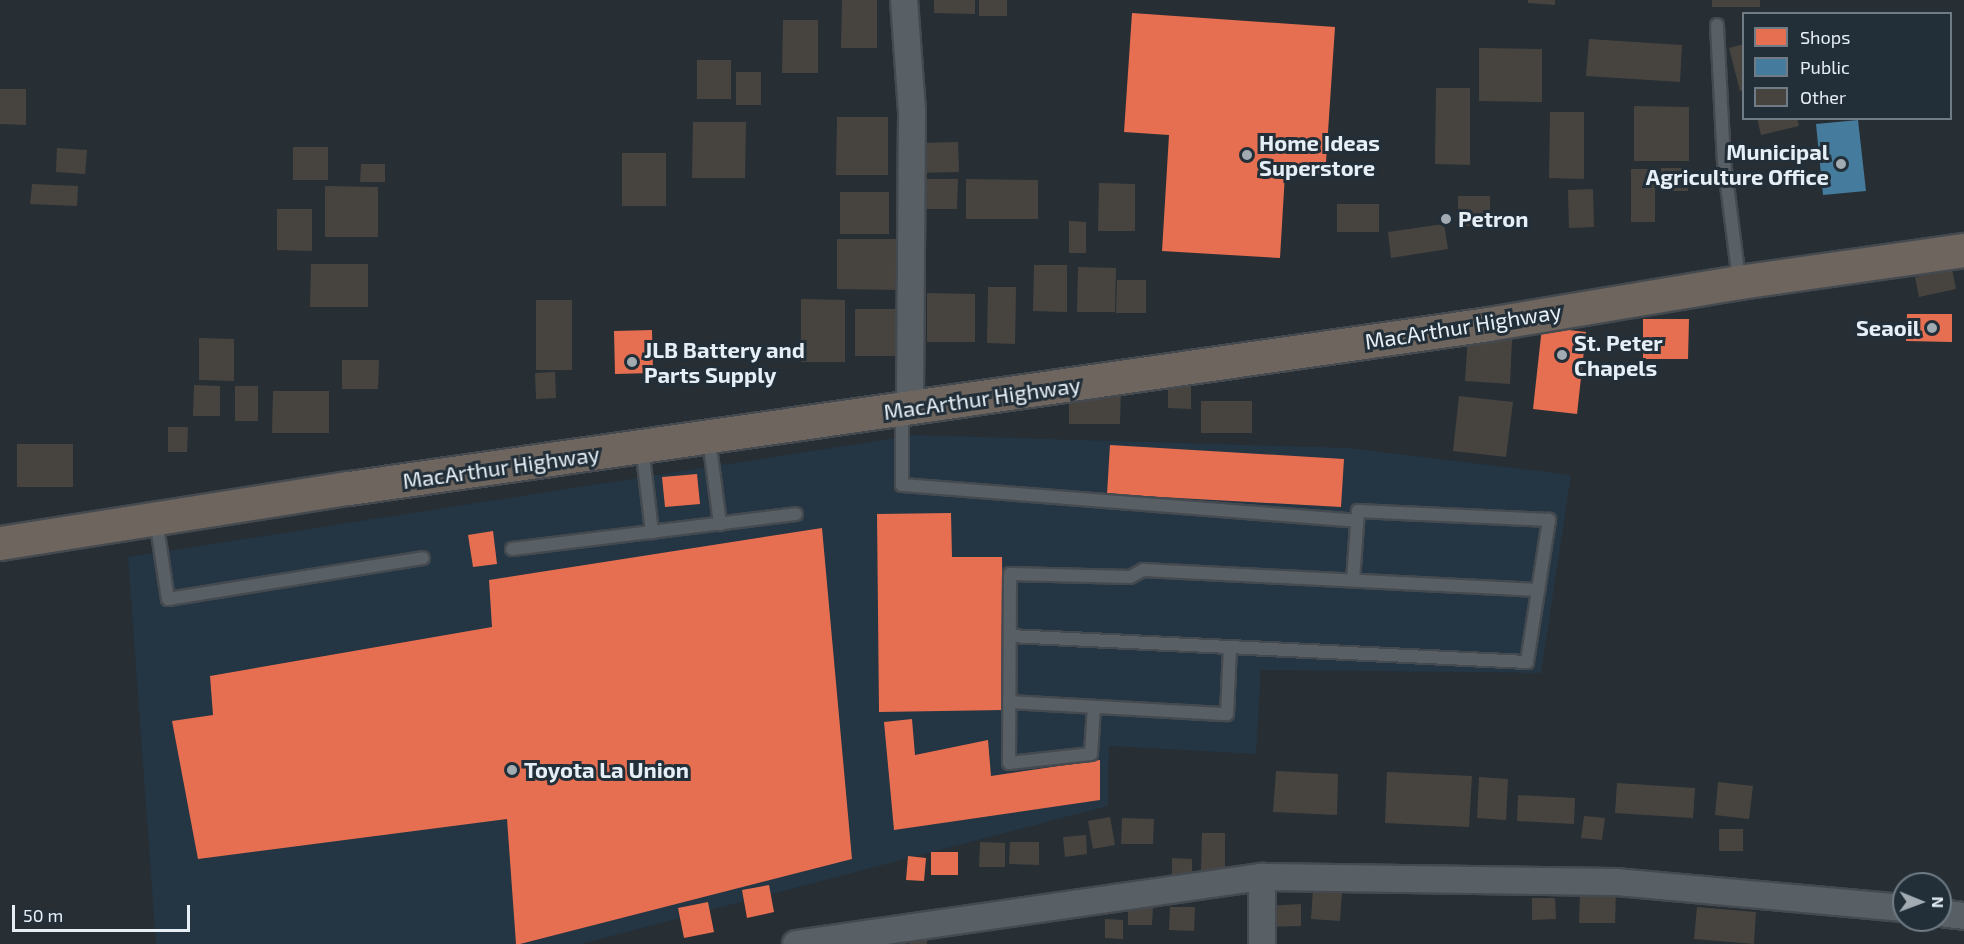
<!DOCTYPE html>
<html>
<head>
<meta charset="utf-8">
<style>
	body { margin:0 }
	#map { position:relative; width:1964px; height:944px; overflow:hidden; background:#272e34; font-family:"Exo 2",sans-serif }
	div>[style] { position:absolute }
	.built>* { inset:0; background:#243543 }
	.shops>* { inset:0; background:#e76f51 }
	.public>* { inset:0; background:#457b9d }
	.building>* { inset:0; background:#474440 }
	.roads { filter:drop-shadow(2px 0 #444a4f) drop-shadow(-2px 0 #444a4f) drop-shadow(0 2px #444a4f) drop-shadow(0 -2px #444a4f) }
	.lane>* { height:12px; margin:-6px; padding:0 6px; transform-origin:6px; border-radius:6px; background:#596065 }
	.street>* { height:26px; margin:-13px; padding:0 13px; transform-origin:13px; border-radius:13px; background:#596065 }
	.highway>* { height:33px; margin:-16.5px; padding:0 16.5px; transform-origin:16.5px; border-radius:16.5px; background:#6e655e }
	.dots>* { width:16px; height:16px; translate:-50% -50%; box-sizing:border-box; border:3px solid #222f39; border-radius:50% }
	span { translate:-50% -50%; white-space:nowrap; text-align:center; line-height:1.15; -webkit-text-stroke:6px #222f39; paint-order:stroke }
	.poi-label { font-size:22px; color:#e6eff6; font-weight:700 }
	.left { translate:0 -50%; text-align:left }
	.right { translate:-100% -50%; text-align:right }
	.street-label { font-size:22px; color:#e6eff6 }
	.legend { position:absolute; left:1742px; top:12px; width:210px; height:108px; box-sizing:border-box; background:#222f39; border:2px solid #707c85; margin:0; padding:8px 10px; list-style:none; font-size:18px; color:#e6eff6 }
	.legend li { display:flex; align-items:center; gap:12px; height:30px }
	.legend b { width:30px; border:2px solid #707c85 }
	.north { position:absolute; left:1892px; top:872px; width:60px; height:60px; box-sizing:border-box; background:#222f39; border:2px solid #707c85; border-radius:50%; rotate:91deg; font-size:16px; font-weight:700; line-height:24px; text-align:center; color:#e6eff6 }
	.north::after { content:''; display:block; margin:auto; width:21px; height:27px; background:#a3abb2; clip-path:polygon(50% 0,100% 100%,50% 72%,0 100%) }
	.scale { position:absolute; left:12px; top:905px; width:178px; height:27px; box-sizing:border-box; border:3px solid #e6eff6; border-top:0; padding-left:8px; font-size:18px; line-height:21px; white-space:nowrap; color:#e6eff6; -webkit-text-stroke:4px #222f39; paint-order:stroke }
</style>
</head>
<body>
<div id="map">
	<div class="built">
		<i style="clip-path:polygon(915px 435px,1349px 448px,1571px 475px,1541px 673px,1261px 670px,1256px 754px,1109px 746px,1108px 806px,581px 944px,156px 944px,128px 557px)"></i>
	</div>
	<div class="shops">
		<i style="clip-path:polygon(1132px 13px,1335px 27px,1325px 177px,1285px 174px,1280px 258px,1162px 251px,1169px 135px,1124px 132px)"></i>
		<i style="clip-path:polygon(1907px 314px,1952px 314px,1952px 342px,1906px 341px)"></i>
		<i style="clip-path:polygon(1643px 319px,1689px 319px,1688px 359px,1643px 359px)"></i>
		<i style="clip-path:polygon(1542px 327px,1586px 332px,1577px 414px,1533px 409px)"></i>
		<i style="clip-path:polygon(652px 330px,653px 373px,615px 374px,614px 331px)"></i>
		<i style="clip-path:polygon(1110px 445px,1344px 459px,1341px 507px,1107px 494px)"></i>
		<i style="clip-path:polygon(697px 474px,700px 504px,665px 507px,662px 477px)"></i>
		<i style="clip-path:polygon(951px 513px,952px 557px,1002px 557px,1004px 710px,879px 712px,877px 514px)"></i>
		<i style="clip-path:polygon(822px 528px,852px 859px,520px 944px,516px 944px,507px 819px,198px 859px,172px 721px,213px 715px,210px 676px,492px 627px,489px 580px)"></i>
		<i style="clip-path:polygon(493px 531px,497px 564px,473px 567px,468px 535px)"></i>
		<i style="clip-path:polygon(912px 719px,915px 755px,988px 740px,991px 776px,1100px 760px,1100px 800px,894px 830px,884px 722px)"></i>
		<i style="clip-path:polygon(931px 852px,958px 852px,958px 875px,931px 875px)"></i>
		<i style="clip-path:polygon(908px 856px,926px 858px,924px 881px,906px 880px)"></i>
		<i style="clip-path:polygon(769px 885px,774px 912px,747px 918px,742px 890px)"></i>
		<i style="clip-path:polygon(708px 902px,714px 932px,684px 938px,678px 908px)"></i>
	</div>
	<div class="public">
		<i style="clip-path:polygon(1858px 120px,1866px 191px,1823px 195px,1816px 124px)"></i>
	</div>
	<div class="building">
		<i style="clip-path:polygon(842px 0,877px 0,877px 48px,841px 48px)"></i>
		<i style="clip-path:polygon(934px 0,975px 0,975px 14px,934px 13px)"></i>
		<i style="clip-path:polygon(979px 0,1007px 0,1007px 16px,979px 16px)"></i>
		<i style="clip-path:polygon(1528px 0,1555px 0,1555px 5px,1528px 3px)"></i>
		<i style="clip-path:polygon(1712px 0,1760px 0,1760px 7px,1712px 7px)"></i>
		<i style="clip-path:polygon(783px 20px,818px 20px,818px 73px,782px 73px)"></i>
		<i style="clip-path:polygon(1589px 39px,1682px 45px,1680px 82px,1586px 76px)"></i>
		<i style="clip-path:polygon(1744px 44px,1744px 90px,1740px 91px,1729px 48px)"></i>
		<i style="clip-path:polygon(1479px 48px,1542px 49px,1542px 102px,1479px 101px)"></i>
		<i style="clip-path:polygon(697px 60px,731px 60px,731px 99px,697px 99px)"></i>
		<i style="clip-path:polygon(736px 72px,761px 72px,761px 105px,736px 105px)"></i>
		<i style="clip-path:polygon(1436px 88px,1470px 88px,1470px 165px,1435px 164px)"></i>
		<i style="clip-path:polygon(0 89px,26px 89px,26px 125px,0 124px)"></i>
		<i style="clip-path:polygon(1634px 106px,1689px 107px,1689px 161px,1634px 161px)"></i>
		<i style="clip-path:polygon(1550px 112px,1584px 112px,1584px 179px,1549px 178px)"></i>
		<i style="clip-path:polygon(837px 117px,888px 117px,888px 175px,836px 175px)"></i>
		<i style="clip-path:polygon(1757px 118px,1797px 118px,1799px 126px,1761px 135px)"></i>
		<i style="clip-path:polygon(693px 122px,746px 122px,745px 178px,692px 178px)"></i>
		<i style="clip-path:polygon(958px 142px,959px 172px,920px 173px,919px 143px)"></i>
		<i style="clip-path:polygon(293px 147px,328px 147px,328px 180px,293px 180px)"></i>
		<i style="clip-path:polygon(57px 148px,87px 150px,85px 174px,56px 172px)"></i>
		<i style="clip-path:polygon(622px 153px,666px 153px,666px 206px,622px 206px)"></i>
		<i style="clip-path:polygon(361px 164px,385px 164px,385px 182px,360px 182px)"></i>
		<i style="clip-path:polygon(1661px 168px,1688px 168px,1688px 191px,1660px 191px)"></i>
		<i style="clip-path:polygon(1631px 169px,1655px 169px,1655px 222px,1631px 222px)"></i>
		<i style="clip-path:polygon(925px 179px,958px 179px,957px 209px,925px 209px)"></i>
		<i style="clip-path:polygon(966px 179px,1038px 180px,1038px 219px,966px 219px)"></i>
		<i style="clip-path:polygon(1099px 183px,1135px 184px,1135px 231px,1098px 231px)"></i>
		<i style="clip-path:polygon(32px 184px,78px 186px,77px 206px,30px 204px)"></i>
		<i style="clip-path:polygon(325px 186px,378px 187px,378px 237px,325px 237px)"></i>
		<i style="clip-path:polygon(1593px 189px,1594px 227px,1569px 228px,1568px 190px)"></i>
		<i style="clip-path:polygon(840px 192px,889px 192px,889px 234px,840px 234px)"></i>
		<i style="clip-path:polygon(1458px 196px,1490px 196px,1490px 226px,1458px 226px)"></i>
		<i style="clip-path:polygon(1337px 204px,1379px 204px,1379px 232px,1337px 232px)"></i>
		<i style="clip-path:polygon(277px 209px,312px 209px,312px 251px,277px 250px)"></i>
		<i style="clip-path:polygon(1069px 221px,1086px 222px,1086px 253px,1069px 253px)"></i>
		<i style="clip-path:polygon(1444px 224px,1448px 249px,1391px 258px,1388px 232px)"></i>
		<i style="clip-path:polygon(837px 239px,899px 239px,899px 290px,837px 289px)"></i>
		<i style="clip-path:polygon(311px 264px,368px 264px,368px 307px,310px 307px)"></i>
		<i style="clip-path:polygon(1034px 265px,1067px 265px,1067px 312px,1033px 311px)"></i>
		<i style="clip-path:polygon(1078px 267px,1116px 268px,1115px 312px,1077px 312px)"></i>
		<i style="clip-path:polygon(1952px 269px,1956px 289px,1919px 297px,1915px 277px)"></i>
		<i style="clip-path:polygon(1117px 280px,1146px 280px,1146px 313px,1116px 313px)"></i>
		<i style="clip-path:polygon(988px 287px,1016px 287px,1015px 344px,987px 343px)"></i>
		<i style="clip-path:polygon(927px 293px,975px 294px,975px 342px,927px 342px)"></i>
		<i style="clip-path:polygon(801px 299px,845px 300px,845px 362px,801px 362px)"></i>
		<i style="clip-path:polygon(536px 300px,572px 300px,572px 370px,536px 370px)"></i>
		<i style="clip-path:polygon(855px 309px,904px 309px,903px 356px,855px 356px)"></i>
		<i style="clip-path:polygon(1468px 337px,1512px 340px,1510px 384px,1465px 381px)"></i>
		<i style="clip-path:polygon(199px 338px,234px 339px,234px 381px,199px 380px)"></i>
		<i style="clip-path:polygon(342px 360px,379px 360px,378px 389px,342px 389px)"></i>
		<i style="clip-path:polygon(555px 372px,556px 398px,536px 399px,535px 373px)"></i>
		<i style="clip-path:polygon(1168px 384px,1191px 384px,1191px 409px,1168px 408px)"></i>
		<i style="clip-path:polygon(194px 385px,220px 386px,220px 416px,193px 416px)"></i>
		<i style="clip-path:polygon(235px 386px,258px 386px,258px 421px,235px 421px)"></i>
		<i style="clip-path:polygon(1069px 388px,1121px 388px,1120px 424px,1069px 424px)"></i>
		<i style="clip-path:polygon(273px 391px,329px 391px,329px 433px,272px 433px)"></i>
		<i style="clip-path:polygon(1459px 396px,1513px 402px,1506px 457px,1453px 451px)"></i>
		<i style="clip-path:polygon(1201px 401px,1252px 401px,1252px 433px,1201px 433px)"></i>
		<i style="clip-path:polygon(168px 427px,188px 427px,187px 452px,168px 452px)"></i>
		<i style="clip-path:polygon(17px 444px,73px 444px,73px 487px,17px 487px)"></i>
		<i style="clip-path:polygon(1276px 771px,1338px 774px,1337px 815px,1273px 812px)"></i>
		<i style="clip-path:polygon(1387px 772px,1472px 776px,1469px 827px,1385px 823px)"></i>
		<i style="clip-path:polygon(1479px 777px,1508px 779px,1506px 820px,1477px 818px)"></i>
		<i style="clip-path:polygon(1718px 782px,1753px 786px,1749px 819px,1715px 815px)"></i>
		<i style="clip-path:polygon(1617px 783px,1695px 788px,1693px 818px,1615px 813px)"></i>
		<i style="clip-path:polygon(1518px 795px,1575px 798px,1574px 824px,1517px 821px)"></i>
		<i style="clip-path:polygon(1584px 816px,1605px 818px,1602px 840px,1581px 838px)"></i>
		<i style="clip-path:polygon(1110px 817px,1115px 845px,1093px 849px,1088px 821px)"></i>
		<i style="clip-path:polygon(1122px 818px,1154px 819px,1153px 844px,1121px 844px)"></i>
		<i style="clip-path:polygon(1719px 829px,1743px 829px,1743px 851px,1719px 851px)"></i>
		<i style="clip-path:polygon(1202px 833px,1225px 833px,1225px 870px,1201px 870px)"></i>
		<i style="clip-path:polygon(1086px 835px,1087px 854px,1065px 857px,1063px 837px)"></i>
		<i style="clip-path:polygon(980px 842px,1005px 843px,1005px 867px,979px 867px)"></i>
		<i style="clip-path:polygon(1010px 842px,1039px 842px,1039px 865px,1009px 864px)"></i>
		<i style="clip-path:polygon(1172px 858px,1192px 859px,1192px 878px,1172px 877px)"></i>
		<i style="clip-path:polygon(1313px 889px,1342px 891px,1340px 921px,1311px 919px)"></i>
		<i style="clip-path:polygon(1580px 891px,1616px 892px,1615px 923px,1579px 923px)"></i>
		<i style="clip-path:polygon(1532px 898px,1555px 898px,1556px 919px,1532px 920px)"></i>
		<i style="clip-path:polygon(1301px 904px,1301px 926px,1265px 927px,1264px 906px)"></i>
		<i style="clip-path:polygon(1128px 906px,1153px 906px,1152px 925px,1128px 925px)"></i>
		<i style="clip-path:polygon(1170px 907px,1195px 907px,1194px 931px,1169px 930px)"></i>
		<i style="clip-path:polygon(1697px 907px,1756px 912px,1754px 944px,1694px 939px)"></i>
		<i style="clip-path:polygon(1105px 919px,1123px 920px,1123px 939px,1105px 938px)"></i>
		<i style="clip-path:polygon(909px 940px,927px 940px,927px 944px,909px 944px)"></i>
	</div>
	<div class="roads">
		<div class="lane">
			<i style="left:1717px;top:25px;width:136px;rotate:87.1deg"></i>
			<i style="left:1724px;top:161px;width:120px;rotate:82.8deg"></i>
			<i style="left:902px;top:411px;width:74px;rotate:90deg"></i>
			<i style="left:902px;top:485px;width:456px;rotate:4.5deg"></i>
			<i style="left:709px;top:439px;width:86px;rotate:82.6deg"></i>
			<i style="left:642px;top:447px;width:86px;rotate:83.3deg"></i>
			<i style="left:156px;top:520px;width:80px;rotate:81.4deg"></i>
			<i style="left:168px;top:599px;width:258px;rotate:-9.1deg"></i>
			<i style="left:512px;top:549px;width:286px;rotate:-7deg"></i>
			<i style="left:1010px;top:636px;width:518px;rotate:2.88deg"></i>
			<i style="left:1527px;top:662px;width:144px;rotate:-81.2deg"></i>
			<i style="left:1549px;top:520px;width:191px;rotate:-177.3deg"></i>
			<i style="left:1358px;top:511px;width:69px;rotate:94.1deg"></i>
			<i style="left:1009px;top:702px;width:218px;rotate:3.2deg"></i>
			<i style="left:1227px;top:714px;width:67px;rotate:-87.4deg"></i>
			<i style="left:1094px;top:707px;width:47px;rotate:93.7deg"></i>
			<i style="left:1091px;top:754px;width:82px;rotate:173.7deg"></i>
			<i style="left:1009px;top:763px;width:189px;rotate:-89.7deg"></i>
			<i style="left:1010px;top:574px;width:120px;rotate:1.4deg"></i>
			<i style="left:1130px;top:577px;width:15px;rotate:-28deg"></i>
			<i style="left:1143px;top:570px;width:396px;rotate:2.9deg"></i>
		</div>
		<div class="street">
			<i style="left:904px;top:0;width:112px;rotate:85.9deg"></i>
			<i style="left:912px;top:112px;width:297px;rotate:90.4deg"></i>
			<i style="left:1940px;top:913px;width:24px;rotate:7deg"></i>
			<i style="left:796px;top:944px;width:471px;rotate:-8.2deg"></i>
			<i style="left:1262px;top:877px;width:355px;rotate:0.8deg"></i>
			<i style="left:1617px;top:882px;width:288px;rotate:5.2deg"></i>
			<i style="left:1262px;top:944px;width:67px;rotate:-90deg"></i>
		</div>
		<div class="highway">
			<i style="left:0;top:543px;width:353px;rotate:-9deg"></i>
			<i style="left:349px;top:488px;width:1151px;rotate:-8.19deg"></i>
			<i style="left:1488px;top:324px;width:254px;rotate:-9.5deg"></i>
			<i style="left:1739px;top:282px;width:227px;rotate:-8.1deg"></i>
		</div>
	</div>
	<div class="dots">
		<i style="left:1247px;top:155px;background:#a3abb2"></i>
		<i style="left:1841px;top:164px;background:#a3abb2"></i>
		<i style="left:1446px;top:219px;background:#a3abb2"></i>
		<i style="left:1932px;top:328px;background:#a3abb2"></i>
		<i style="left:1562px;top:355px;background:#a3abb2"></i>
		<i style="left:632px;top:362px;background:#a3abb2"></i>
		<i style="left:512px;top:770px;background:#a3abb2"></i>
	</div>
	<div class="poi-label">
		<span class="left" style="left:1259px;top:155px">Home Ideas<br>Superstore</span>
		<span class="right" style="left:1829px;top:164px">Municipal<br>Agriculture Office</span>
		<span class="left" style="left:1458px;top:219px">Petron</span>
		<span class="right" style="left:1920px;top:328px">Seaoil</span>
		<span class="left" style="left:1574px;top:355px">St. Peter<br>Chapels</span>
		<span class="left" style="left:644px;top:362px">JLB Battery and<br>Parts Supply</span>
		<span class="left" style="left:524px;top:770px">Toyota La Union</span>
	</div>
	<div class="street-label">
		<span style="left:1463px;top:326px;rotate:-9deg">MacArthur Highway</span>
		<span style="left:982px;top:398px;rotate:-8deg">MacArthur Highway</span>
		<span style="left:501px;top:467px;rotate:-8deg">MacArthur Highway</span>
	</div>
	<ul class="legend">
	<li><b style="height:16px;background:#e76f51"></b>Shops</li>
	<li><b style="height:16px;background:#457b9d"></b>Public</li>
	<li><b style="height:16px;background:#474440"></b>Other</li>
	</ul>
	<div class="north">N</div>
	<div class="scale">50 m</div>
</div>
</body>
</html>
